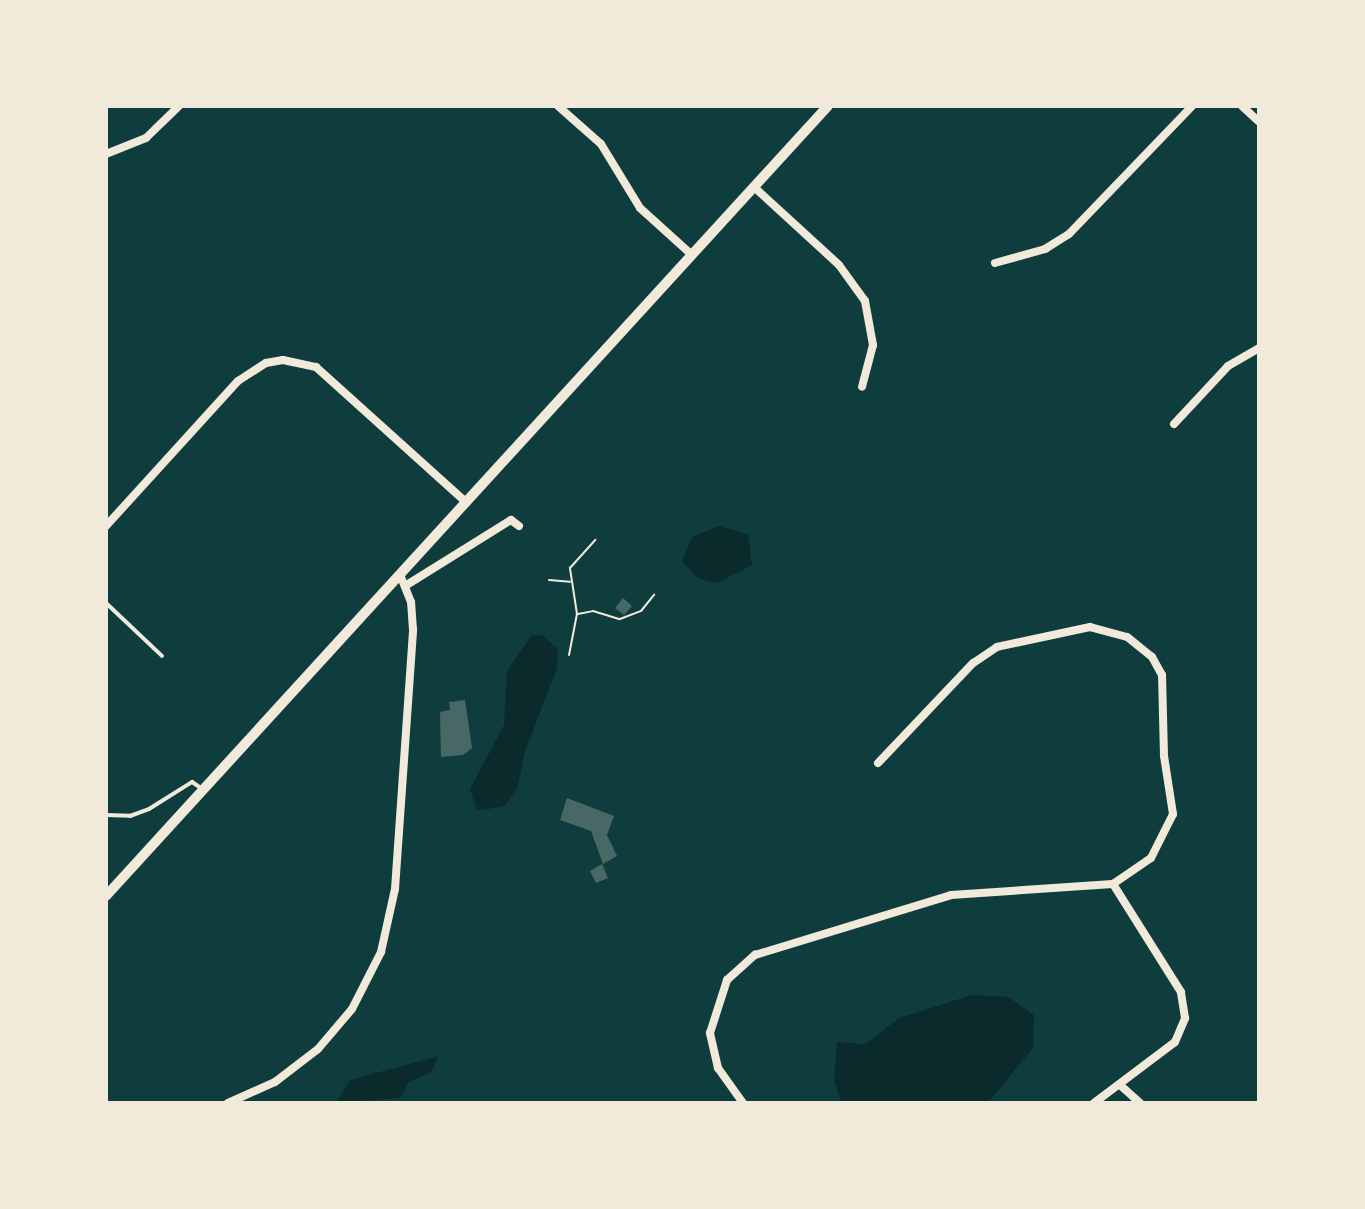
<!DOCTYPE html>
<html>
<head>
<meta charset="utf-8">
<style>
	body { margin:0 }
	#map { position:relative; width:1365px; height:1209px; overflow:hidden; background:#0f3d3e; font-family:"Open Sans",sans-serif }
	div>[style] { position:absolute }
	.water>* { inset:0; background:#0a2a2b }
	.building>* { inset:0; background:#486865 }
	.path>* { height:2px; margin:-1px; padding:0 1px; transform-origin:1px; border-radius:1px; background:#f1e9da }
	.service>* { height:4px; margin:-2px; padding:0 2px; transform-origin:2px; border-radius:2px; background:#f1e9da }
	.minor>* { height:8px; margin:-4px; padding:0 4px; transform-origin:4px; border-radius:4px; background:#f1e9da }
	.tertiary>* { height:10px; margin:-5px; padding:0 5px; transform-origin:5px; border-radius:5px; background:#f1e9da }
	span { translate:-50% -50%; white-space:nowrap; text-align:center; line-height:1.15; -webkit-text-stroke:7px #f1e9da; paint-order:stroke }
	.frame { position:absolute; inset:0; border:108px solid #f1e9da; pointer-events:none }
</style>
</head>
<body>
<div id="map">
	<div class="water">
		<i style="clip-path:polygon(718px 526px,748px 534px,752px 565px,717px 583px,699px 579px,682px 561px,692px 537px)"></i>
		<i style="clip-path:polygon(542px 635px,558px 649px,557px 668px,524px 754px,518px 786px,505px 806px,477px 811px,470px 789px,504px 725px,507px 671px,531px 636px)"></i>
		<i style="clip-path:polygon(972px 995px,1008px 997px,1034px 1015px,1033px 1048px,992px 1098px,985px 1103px,841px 1103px,834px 1080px,837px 1042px,865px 1044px,899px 1018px)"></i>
		<i style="clip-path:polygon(439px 1056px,431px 1072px,409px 1082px,400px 1098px,336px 1103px,350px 1080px)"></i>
	</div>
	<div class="building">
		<i style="clip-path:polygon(623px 598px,632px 606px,624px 615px,615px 608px)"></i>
		<i style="clip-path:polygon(465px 700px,472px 748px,463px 755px,441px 757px,440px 712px,450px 710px,449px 702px)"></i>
		<i style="clip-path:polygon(567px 798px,614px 816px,607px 835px,617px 856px,603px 864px,591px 831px,560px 820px)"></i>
		<i style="clip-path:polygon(602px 864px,608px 878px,596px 883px,590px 871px)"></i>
	</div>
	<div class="path">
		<i style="left:549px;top:580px;width:21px;rotate:5deg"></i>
		<i style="left:578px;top:614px;width:15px;rotate:-11deg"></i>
		<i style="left:593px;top:611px;width:28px;rotate:17deg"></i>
		<i style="left:620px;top:619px;width:22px;rotate:-21deg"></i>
		<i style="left:641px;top:611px;width:21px;rotate:-51deg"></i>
		<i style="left:569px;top:655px;width:42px;rotate:-79deg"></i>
		<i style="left:577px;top:614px;width:47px;rotate:-98.7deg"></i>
		<i style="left:570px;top:568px;width:38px;rotate:-48deg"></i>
	</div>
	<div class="service">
		<i style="left:106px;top:603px;width:77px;rotate:43.4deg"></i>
		<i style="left:106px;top:815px;width:24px;rotate:2deg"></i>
		<i style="left:130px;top:816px;width:20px;rotate:-20deg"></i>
		<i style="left:149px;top:809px;width:51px;rotate:-32.1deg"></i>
		<i style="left:192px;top:782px;width:11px;rotate:34deg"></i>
	</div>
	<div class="minor">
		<i style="left:558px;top:106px;width:57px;rotate:41.5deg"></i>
		<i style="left:601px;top:144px;width:75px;rotate:58.6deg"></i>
		<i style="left:640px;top:208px;width:70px;rotate:42.1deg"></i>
		<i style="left:1242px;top:106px;width:23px;rotate:43deg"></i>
		<i style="left:106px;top:154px;width:43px;rotate:-21.8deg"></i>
		<i style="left:146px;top:138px;width:46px;rotate:-44.1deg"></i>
		<i style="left:754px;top:187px;width:115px;rotate:42.5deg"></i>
		<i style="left:839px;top:265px;width:44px;rotate:54.2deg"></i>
		<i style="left:865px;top:301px;width:45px;rotate:79.7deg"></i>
		<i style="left:873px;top:345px;width:43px;rotate:104.7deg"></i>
		<i style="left:995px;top:263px;width:52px;rotate:-15.6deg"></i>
		<i style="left:1045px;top:249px;width:28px;rotate:-32deg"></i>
		<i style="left:1069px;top:234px;width:178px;rotate:-46.1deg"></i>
		<i style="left:1174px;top:424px;width:79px;rotate:-47deg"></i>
		<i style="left:1228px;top:366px;width:36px;rotate:-30deg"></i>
		<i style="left:106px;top:526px;width:196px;rotate:-47.7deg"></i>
		<i style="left:238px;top:381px;width:33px;rotate:-33deg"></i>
		<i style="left:266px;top:363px;width:17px;rotate:-10deg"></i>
		<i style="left:283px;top:360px;width:34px;rotate:12deg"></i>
		<i style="left:316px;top:367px;width:202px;rotate:42deg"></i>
		<i style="left:405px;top:586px;width:125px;rotate:-31.9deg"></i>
		<i style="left:511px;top:520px;width:10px;rotate:37deg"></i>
		<i style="left:1120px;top:1085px;width:27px;rotate:42deg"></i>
		<i style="left:228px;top:1103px;width:51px;rotate:-24.1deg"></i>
		<i style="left:275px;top:1082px;width:54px;rotate:-37.5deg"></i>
		<i style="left:318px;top:1049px;width:52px;rotate:-49.6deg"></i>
		<i style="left:352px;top:1009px;width:64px;rotate:-63deg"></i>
		<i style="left:381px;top:952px;width:65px;rotate:-77.5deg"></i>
		<i style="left:395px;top:889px;width:260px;rotate:-86deg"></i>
		<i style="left:413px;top:630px;width:28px;rotate:-94deg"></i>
		<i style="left:411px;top:602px;width:29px;rotate:-112deg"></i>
		<i style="left:743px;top:1103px;width:43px;rotate:-125.5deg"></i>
		<i style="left:718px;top:1068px;width:36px;rotate:-103deg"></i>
		<i style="left:710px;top:1033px;width:56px;rotate:-72.2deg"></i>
		<i style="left:727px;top:980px;width:38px;rotate:-42deg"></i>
		<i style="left:755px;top:955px;width:205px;rotate:-17deg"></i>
		<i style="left:951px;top:895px;width:162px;rotate:-3.9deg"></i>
		<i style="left:1113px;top:884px;width:46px;rotate:-34.4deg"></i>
		<i style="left:1151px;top:858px;width:49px;rotate:-63.4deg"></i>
		<i style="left:1173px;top:814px;width:59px;rotate:-98.8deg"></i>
		<i style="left:1164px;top:756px;width:81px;rotate:-91.4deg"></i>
		<i style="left:1162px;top:675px;width:21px;rotate:-119deg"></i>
		<i style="left:1152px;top:657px;width:32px;rotate:-141deg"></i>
		<i style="left:1127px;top:637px;width:38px;rotate:-165deg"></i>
		<i style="left:1090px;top:627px;width:95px;rotate:167.9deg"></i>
		<i style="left:997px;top:647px;width:29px;rotate:146deg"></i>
		<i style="left:973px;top:663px;width:138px;rotate:133.5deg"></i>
		<i style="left:1094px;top:1103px;width:101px;rotate:-37deg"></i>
		<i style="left:1175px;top:1042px;width:26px;rotate:-67deg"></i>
		<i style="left:1185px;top:1018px;width:26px;rotate:-99deg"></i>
		<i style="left:1181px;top:992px;width:128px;rotate:-122.2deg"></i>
	</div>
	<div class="tertiary">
		<i style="left:106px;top:896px;width:1070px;rotate:-47.58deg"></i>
	</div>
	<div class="frame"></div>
</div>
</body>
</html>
